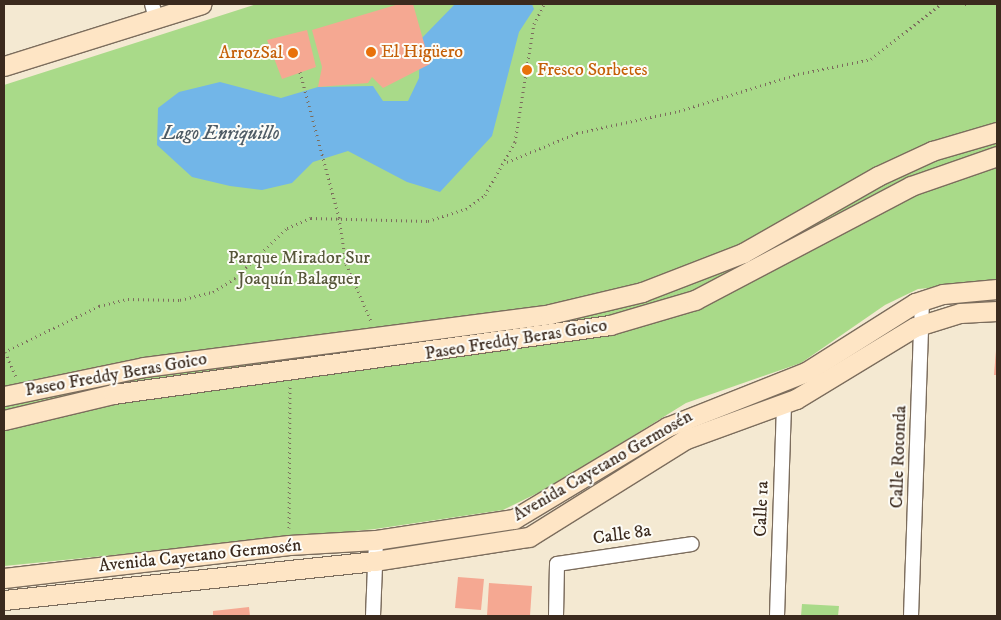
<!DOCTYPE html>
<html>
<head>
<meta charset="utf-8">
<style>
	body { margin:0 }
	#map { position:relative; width:1001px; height:620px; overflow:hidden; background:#f4e9d2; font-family:"IM FELL DW Pica",serif }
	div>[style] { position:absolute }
	.green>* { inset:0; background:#a9da89 }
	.water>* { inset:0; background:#72b6e8 }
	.building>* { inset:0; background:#f5a892 }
	.path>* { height:3px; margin-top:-1.5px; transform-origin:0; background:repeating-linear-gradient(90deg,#7c6d5d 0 1px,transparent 0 5px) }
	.roads { filter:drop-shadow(1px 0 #7c6d5d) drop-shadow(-1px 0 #7c6d5d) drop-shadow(0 1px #7c6d5d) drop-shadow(0 -1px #7c6d5d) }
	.street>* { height:14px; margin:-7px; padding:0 7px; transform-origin:7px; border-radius:7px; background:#fff }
	.secondary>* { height:19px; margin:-9.5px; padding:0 9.5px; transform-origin:9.5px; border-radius:9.5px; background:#fee5c5 }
	.dots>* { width:14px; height:14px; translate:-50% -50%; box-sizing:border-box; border:2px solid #fdfcf7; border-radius:50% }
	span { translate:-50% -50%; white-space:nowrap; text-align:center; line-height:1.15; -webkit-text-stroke:4px #fdfcf7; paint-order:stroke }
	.food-label { font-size:18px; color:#c56008 }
	.left { translate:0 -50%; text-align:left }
	.right { translate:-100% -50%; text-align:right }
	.park-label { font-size:18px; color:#565639 }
	.street-label { font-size:18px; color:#3b2a1e }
	.water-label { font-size:19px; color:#4e5b65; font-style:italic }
	.frame { position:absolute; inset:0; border:5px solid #3b2a1e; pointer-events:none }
</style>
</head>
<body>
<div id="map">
	<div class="green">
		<i style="clip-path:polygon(257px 4px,997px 4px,997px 282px,918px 289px,885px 305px,801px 363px,686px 403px,552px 486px,503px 510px,375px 529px,4px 566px,4px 85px)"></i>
		<i style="clip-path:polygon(802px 604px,839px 606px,838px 616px,801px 616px)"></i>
	</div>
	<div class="water">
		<i style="clip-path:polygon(455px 4px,532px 4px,534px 9px,519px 32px,492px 136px,440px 192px,407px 182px,348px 151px,313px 162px,292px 183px,262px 190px,230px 186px,192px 177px,157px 145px,158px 108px,179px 92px,220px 82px,281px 98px,318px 87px,373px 86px,383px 101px,408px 101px,419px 78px,420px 40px)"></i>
	</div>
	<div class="building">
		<i style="clip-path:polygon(399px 4px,413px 4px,430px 64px,383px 88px,372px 77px,368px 83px,318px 87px,322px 67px,312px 30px)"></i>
		<i style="clip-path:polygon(307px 30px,316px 67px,282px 79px,267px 40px)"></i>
		<i style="clip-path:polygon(997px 338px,997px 375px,994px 375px)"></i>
		<i style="clip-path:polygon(458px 577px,484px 579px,481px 610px,455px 608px)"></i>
		<i style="clip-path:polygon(489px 583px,532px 586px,530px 616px,487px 616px)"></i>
		<i style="clip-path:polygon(249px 607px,250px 616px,213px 616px,213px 611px)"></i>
	</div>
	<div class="path">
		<i style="left:965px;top:4px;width:5px"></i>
		<i style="left:300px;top:72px;width:151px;rotate:75deg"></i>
		<i style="left:339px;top:218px;width:47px;rotate:81.3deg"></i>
		<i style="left:346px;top:264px;width:62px;rotate:66.3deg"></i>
		<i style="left:507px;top:162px;width:76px;rotate:-22.5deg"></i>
		<i style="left:577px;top:133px;width:104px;rotate:-12.2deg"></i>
		<i style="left:679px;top:111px;width:125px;rotate:-17.3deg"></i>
		<i style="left:798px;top:74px;width:75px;rotate:-11.6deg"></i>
		<i style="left:871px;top:59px;width:89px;rotate:-38.2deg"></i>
		<i style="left:4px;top:352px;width:106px;rotate:-25.8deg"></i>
		<i style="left:99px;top:306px;width:30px;rotate:-14deg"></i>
		<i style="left:128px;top:299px;width:52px;rotate:1.1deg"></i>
		<i style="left:180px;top:300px;width:34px;rotate:-14deg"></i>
		<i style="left:213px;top:292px;width:26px;rotate:-32deg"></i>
		<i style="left:235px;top:278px;width:72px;rotate:-43.9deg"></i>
		<i style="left:287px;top:228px;width:26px;rotate:-23deg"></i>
		<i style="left:311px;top:218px;width:117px;rotate:1.5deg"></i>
		<i style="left:428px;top:221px;width:40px;rotate:-18deg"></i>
		<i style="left:466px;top:209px;width:24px;rotate:-36deg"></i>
		<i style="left:485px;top:195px;width:61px;rotate:-60.5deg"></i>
		<i style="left:515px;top:142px;width:120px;rotate:-80.9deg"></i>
		<i style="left:534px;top:24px;width:22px;rotate:-63deg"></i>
		<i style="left:5px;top:352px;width:27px;rotate:66deg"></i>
		<i style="left:289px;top:528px;width:143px;rotate:-89.6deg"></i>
	</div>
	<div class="roads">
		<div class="street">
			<i style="left:152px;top:4px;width:16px;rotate:75deg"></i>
			<i style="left:373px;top:616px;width:76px;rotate:-87.7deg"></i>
			<i style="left:556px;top:616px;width:52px;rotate:-88.9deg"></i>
			<i style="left:557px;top:564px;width:136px;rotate:-8.4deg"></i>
			<i style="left:777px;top:616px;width:212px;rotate:-88.1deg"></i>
			<i style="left:911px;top:616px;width:316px;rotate:-88deg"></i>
		</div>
		<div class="secondary">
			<i style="left:4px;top:66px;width:207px;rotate:-17.4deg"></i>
			<i style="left:4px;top:396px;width:143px;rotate:-11.7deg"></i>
			<i style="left:144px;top:367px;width:409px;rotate:-7.4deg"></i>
			<i style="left:550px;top:314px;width:95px;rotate:-13.4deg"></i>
			<i style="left:642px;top:292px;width:108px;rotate:-21.1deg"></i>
			<i style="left:743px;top:253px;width:155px;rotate:-29.7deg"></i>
			<i style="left:878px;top:176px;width:60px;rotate:-24.8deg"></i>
			<i style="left:932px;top:151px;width:68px;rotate:-16.3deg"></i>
			<i style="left:4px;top:420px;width:112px;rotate:-13.4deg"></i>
			<i style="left:113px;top:394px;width:502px;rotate:-7.9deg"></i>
			<i style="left:610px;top:325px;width:89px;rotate:-16.4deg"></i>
			<i style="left:695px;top:300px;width:244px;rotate:-27.8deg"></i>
			<i style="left:911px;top:186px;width:91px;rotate:-19.2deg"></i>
			<i style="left:4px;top:578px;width:287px;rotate:-6.6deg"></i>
			<i style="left:289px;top:545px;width:87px;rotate:-3.3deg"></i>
			<i style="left:376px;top:540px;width:140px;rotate:-8.7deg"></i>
			<i style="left:514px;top:519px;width:179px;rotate:-31deg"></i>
			<i style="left:667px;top:427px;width:149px;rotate:-21.6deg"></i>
			<i style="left:806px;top:372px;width:129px;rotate:-32.3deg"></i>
			<i style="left:915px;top:303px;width:29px;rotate:-18deg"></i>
			<i style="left:943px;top:294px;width:54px;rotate:-5.3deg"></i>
			<i style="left:4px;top:600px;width:373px;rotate:-6deg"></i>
			<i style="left:375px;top:561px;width:156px;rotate:-8.9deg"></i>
			<i style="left:529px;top:537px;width:185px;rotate:-32deg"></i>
			<i style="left:686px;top:439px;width:117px;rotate:-20deg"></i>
			<i style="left:796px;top:399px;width:139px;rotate:-31.2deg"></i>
			<i style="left:915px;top:327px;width:47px;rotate:-17.3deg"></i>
			<i style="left:960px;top:313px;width:37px;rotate:-3deg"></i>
		</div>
	</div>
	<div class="dots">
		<i style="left:371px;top:52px;background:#e8710a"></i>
		<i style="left:293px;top:53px;background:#e8710a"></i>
		<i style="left:527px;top:70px;background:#e8710a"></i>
	</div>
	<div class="food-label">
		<span class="left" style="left:381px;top:52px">El Higüero</span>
		<span class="right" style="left:283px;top:53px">ArrozSal</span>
		<span class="left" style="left:537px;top:70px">Fresco Sorbetes</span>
	</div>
	<div class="park-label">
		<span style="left:299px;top:269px">Parque Mirador Sur<br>Joaquín Balaguer</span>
	</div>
	<div class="street-label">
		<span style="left:516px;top:340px;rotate:-9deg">Paseo Freddy Beras Goico</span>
		<span style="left:116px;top:375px;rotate:-10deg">Paseo Freddy Beras Goico</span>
		<span style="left:899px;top:457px;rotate:-88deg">Calle Rotonda</span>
		<span style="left:603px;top:466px;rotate:-30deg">Avenida Cayetano Germosén</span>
		<span style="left:762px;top:509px;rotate:-88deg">Calle 1a</span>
		<span style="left:622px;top:535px;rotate:-8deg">Calle 8a</span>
		<span style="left:200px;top:556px;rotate:-6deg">Avenida Cayetano Germosén</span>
	</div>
	<div class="water-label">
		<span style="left:221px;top:134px">Lago Enriquillo</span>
	</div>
	<div class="frame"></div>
</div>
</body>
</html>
